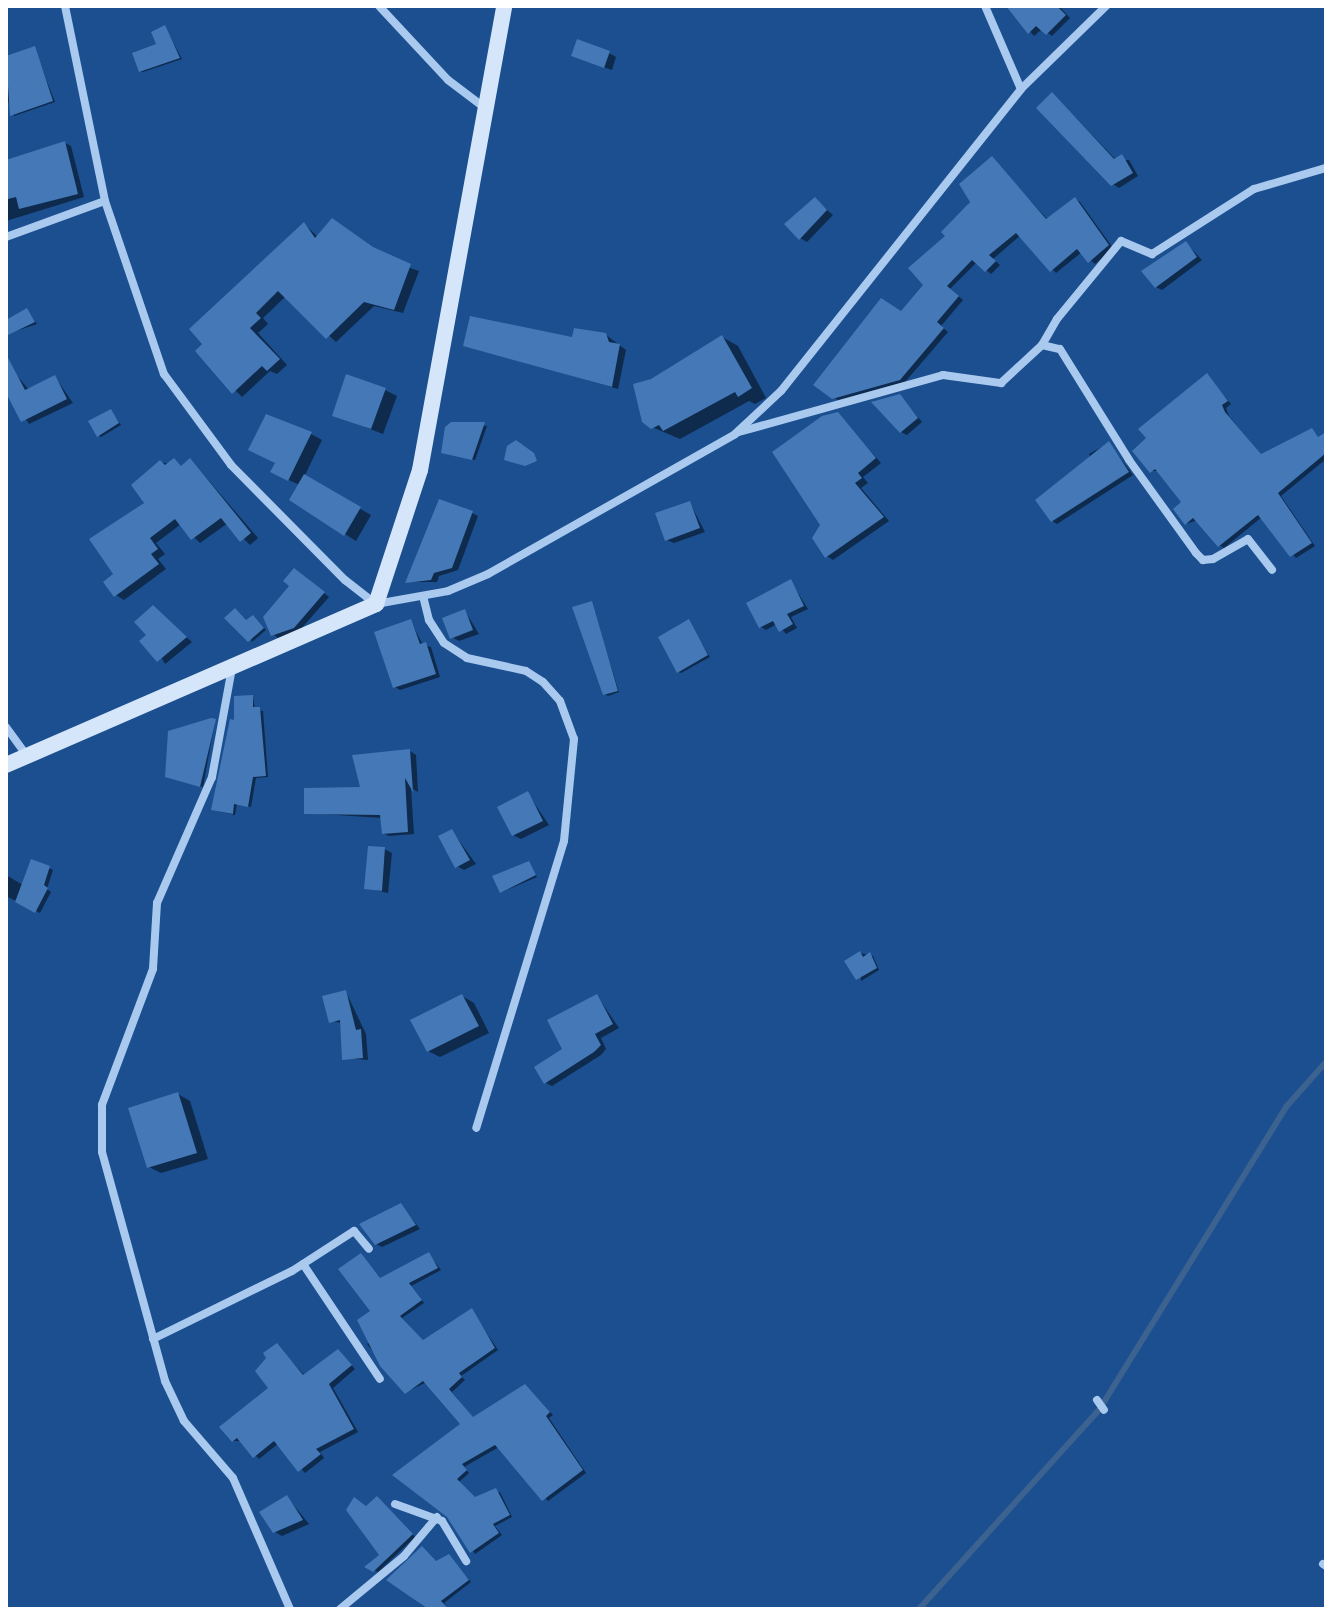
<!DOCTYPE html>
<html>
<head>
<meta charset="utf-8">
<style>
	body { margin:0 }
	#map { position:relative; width:1332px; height:1615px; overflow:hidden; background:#1b4f8f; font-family:"Fira Sans Condensed",sans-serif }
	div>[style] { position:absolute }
	.shadow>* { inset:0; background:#0007 }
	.stream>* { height:6px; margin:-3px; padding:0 3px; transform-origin:3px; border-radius:3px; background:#3c6290 }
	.building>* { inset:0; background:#4478b7 }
	.street>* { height:8px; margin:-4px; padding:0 4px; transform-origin:4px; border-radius:4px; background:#a9c9ee }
	.secondary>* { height:16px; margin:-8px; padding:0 8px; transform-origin:8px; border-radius:8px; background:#d6e6fa }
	span { translate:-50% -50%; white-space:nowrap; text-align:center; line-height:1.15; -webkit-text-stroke:7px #1b4f8f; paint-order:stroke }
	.frame { position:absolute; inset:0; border:8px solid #fff; pointer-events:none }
</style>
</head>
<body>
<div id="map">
	<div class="shadow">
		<i style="clip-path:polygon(1007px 6px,1059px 6px,1070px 18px,1052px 36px,1042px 29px,1034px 36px)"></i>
		<i style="clip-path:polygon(165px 28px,182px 59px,143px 72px,140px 71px)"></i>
		<i style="clip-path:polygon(34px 48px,55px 102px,14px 116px,6px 96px,6px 58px)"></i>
		<i style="clip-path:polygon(609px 53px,616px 57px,612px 70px,580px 59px)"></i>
		<i style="clip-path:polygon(1053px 94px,1116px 160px,1129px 160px,1138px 176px,1119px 188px,1113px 184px)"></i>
		<i style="clip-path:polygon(65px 143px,71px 146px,84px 197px,6px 221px,6px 162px)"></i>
		<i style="clip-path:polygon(992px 159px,1048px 220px,1075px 199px,1080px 202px,1113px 248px,1095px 264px,1082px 252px,1056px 273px,1021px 235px,993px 259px,1000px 265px,991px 274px,977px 262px,950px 289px,963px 300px,941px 326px,948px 332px,905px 382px,838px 400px,833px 397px,926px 285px)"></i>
		<i style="clip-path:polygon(815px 200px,833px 215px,807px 242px,800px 238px)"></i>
		<i style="clip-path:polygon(304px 224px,318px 237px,419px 271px,403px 313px,374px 306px,336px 342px,286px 296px,263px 318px,268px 324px,258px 333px,287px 365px,277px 374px,270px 371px,242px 397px,197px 351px)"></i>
		<i style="clip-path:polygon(1186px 243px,1202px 260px,1162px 290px,1156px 287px)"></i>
		<i style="clip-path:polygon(27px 311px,37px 324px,10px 333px,6px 322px)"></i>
		<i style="clip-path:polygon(606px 335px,626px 350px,618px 389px,465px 345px)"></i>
		<i style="clip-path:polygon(722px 337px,738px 346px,766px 398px,755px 404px,749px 401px,680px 439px,652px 427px,652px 381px)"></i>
		<i style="clip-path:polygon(14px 372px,29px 390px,55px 377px,73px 403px,29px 424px,6px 388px,6px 377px)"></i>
		<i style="clip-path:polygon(1207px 375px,1231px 404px,1226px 408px,1229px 416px,1262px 456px,1312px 430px,1326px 451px,1326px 459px,1281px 496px,1315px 546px,1296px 558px,1262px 517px,1224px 548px,1219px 545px,1198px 520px,1186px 524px,1183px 502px,1160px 471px,1151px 471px)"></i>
		<i style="clip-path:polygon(385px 390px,397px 396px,383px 434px,334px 415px)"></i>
		<i style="clip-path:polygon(900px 396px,922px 422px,907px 435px,901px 432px)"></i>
		<i style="clip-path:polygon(111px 411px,121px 425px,101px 437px,98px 435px)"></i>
		<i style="clip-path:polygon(838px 414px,881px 463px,863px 477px,868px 483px,861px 488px,889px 521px,833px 560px,827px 556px,823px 525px)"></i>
		<i style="clip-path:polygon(451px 424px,487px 426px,475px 460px,446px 453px)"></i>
		<i style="clip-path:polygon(311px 434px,322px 440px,304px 477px,371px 515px,356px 541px,292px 500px,300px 485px,284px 478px)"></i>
		<i style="clip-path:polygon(1109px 443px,1133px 475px,1057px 524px,1052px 521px,1092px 459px,1089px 454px)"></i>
		<i style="clip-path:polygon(191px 460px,258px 538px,250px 545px,228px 523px,200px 543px,181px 524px,156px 543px,165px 554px,158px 559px,166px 569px,124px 600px,116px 595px,115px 574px,160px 462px,183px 467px)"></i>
		<i style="clip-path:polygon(690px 503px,705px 532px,674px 543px,667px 540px)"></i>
		<i style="clip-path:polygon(472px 513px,478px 516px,458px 570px,439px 576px,437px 582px,407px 582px)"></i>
		<i style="clip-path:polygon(300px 574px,329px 597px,300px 630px,278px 638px,273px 634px)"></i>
		<i style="clip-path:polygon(791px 582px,808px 609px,791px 617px,797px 628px,786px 634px,777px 624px,766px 630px,761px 627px)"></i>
		<i style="clip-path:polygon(591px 603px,619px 692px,608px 696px,605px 694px)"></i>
		<i style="clip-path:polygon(153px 607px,192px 642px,165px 664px,149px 635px)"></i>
		<i style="clip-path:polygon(465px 611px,479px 634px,459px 641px,452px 637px)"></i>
		<i style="clip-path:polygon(256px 619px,266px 630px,252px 642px,247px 622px)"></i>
		<i style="clip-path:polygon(411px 622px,423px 645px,431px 647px,440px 677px,400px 690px,395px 687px)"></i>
		<i style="clip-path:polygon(689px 622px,710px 657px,681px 673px,678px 672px)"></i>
		<i style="clip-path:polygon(253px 697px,255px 709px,263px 711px,268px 777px,256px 778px,251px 807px,237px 804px,235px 815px,217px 811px,236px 722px)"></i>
		<i style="clip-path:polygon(215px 721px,203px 787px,170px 778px)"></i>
		<i style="clip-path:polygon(410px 751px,416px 755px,418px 792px,411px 788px,414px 834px,389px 836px,383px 833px,382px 818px,306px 813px,363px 788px)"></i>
		<i style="clip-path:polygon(528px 794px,549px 825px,521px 839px,513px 835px)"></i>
		<i style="clip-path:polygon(452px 831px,476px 864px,464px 870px,457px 866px)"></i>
		<i style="clip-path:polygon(384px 849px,392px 853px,388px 893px,366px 888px)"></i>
		<i style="clip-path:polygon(529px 863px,537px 877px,502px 892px)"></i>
		<i style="clip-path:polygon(49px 868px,53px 870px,47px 889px,51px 892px,40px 913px,6px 896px,6px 875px,23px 885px)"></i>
		<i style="clip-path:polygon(860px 953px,873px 956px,879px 970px,861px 981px)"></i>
		<i style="clip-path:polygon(346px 992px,366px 1034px,368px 1060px,344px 1058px,342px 1023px,331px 1021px)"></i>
		<i style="clip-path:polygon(462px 996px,474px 1003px,489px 1033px,440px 1057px,428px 1051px)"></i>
		<i style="clip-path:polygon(597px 996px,619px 1028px,601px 1038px,606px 1049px,601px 1055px,552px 1086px,546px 1083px)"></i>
		<i style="clip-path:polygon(178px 1094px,190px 1101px,208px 1159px,161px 1173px,149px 1167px)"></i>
		<i style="clip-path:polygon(401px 1205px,420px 1229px,382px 1247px,376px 1244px)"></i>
		<i style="clip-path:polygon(429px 1254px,441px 1270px,411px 1286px,424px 1303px,402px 1318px,424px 1342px,472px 1311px,498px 1350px,461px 1376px,465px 1380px,452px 1392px,474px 1419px,529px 1389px,553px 1415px,549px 1418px,586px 1473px,548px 1501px,499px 1447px,464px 1467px,469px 1473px,459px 1482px,476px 1499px,500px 1492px,512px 1517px,495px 1526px,502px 1535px,475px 1554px,449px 1515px,463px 1424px,427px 1382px,406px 1392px,367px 1344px,373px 1340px,373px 1312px,361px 1256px,381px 1280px)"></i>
		<i style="clip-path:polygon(277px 1345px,305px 1376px,338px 1351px,355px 1369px,333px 1388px,358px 1432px,320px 1452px,324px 1458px,305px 1473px,279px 1443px,259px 1459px,242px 1441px,233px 1441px,270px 1388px)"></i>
		<i style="clip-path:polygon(287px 1497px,309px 1524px,282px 1536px,275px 1532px)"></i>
		<i style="clip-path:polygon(380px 1500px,415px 1537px,378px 1572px,368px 1567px,382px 1556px,366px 1508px)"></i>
		<i style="clip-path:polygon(449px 1556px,471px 1582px,444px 1603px,449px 1609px,427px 1609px,389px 1580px)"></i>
	</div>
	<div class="stream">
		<i style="left:919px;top:1609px;width:268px;rotate:-47.9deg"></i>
		<i style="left:1099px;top:1410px;width:356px;rotate:-58.3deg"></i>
		<i style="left:1286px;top:1107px;width:60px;rotate:-48.4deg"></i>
	</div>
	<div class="building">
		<i style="clip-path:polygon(1006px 6px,1057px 6px,1066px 15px,1046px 35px,1036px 26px,1028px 34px)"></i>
		<i style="clip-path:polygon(165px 25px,180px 58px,139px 72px,132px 53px,156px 44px,151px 32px)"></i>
		<i style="clip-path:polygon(577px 39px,610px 51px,604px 68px,571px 56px)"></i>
		<i style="clip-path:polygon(35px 46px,53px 101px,10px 116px,6px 56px)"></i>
		<i style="clip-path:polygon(1052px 92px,1114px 159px,1122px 154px,1133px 173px,1111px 186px,1036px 108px)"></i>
		<i style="clip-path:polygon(65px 141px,78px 194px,19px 209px,16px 197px,8px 199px,6px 191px,6px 160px)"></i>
		<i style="clip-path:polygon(992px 156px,1046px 219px,1075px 197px,1109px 245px,1088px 263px,1077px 249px,1050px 272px,1016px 233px,989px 255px,996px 261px,985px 272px,972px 260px,947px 286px,959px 296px,937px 322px,944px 328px,900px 380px,832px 399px,813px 385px,881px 298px,901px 311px,923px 285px,908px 268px,945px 236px,941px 232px,970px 202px,959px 184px)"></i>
		<i style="clip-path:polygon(815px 197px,827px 210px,799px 240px,784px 224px)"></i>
		<i style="clip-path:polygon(332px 218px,373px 247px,411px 264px,394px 310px,364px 302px,326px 339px,278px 291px,256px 313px,261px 318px,250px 328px,280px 359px,267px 371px,262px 366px,232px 394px,195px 351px,202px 344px,189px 329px,304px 222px,315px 238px)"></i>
		<i style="clip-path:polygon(1186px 241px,1197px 257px,1155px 288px,1141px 271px)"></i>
		<i style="clip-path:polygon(27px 308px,35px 322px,6px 336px,6px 320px)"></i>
		<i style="clip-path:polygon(470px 316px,572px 337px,574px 328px,606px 333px,609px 342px,620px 344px,612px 387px,463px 346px)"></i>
		<i style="clip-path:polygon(722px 335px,752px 388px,738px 397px,735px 392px,663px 431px,659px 425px,651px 429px,642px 422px,633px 384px,651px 379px)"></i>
		<i style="clip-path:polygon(6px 354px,25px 390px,55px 375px,67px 399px,21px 422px,6px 393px)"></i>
		<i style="clip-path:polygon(1207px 373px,1228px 401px,1222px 405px,1225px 412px,1261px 454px,1312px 428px,1318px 437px,1326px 432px,1326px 453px,1278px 493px,1312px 543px,1290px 557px,1258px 515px,1218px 547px,1193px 518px,1185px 525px,1173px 509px,1181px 502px,1155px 469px,1150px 473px,1132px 451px,1146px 438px,1138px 429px)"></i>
		<i style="clip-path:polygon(346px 374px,386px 388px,371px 429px,332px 416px)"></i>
		<i style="clip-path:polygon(900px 394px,918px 418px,900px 433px,871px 402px)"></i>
		<i style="clip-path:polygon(111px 409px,119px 423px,97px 437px,88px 421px)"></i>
		<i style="clip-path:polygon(838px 412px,876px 458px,858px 473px,862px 478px,855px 483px,884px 517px,825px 558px,812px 538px,820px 525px,772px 452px,822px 416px)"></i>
		<i style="clip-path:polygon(266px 414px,312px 432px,288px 481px,270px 472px,275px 463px,248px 450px)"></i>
		<i style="clip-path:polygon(451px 422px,485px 422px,472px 460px,441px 453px,445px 427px)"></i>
		<i style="clip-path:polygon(516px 440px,534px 453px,537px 461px,525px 466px,504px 460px,507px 446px)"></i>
		<i style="clip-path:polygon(1109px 441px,1129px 472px,1051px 522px,1035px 500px)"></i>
		<i style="clip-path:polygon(174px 458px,181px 466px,190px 458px,251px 533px,240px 542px,221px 518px,191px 540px,175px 519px,150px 538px,158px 549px,151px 554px,159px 564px,114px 597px,103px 582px,113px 574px,89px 539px,144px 503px,131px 485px,160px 460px,165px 465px)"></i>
		<i style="clip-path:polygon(304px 474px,361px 507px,344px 536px,289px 500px)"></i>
		<i style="clip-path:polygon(439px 499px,473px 511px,452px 568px,434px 573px,431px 580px,405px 583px)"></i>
		<i style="clip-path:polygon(690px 501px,700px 528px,665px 541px,655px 513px)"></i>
		<i style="clip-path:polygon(294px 568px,325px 592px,294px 628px,271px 636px,263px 617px,289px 586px,283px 581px)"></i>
		<i style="clip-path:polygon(791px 579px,804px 606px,787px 614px,793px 624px,779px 632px,773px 621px,759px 628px,746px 603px)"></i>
		<i style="clip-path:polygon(592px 601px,618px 691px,603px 695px,572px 607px)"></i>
		<i style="clip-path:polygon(153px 605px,187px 637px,157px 662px,139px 641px,146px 635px,134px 622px)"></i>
		<i style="clip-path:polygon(235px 608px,246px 620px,253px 615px,264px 628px,248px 642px,224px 618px)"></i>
		<i style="clip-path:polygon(465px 609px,473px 630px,450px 639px,442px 618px)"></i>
		<i style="clip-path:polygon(411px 619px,420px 644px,426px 642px,436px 674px,393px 688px,374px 632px)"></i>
		<i style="clip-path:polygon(689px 619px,708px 655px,677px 673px,658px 637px)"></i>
		<i style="clip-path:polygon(253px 695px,253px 707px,260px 707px,266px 776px,253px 777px,248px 807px,234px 804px,233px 814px,211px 810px,230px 719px,234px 720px,234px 696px)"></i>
		<i style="clip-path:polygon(211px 718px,216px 719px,200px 787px,165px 777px,168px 731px)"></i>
		<i style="clip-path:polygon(410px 749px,413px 792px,405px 778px,408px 832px,382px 834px,380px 815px,304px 814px,304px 788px,360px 787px,352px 755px)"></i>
		<i style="clip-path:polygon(528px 791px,543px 821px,512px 836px,497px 807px)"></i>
		<i style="clip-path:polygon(452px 829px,470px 860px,455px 868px,438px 836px)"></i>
		<i style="clip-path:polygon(368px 846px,385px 847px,382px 891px,364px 889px)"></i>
		<i style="clip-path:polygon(31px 859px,50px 866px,44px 885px,48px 888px,35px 913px,15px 902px)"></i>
		<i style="clip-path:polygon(529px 861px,536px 875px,500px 893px,492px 876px)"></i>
		<i style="clip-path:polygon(860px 951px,863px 957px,870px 952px,877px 968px,856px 980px,844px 961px)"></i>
		<i style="clip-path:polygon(346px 990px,356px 1030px,361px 1029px,363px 1058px,342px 1060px,340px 1020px,329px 1023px,322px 996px)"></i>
		<i style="clip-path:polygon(462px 994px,479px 1026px,427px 1052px,410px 1020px)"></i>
		<i style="clip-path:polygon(597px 994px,613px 1024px,595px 1034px,601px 1045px,594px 1052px,544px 1084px,534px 1067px,562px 1049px,547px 1020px)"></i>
		<i style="clip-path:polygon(178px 1092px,197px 1153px,147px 1168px,128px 1108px)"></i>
		<i style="clip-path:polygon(401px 1203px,416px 1225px,375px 1245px,359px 1224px)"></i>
		<i style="clip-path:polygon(429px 1252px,438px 1268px,409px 1283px,422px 1300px,400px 1316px,423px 1340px,472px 1308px,495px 1348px,459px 1373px,462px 1377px,449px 1389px,473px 1417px,525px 1384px,550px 1412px,546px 1416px,583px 1470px,542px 1501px,495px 1445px,462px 1464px,467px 1470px,457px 1479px,475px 1497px,496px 1488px,510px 1515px,493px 1524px,499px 1533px,470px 1553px,447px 1517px,392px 1475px,460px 1424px,423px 1381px,405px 1394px,380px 1366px,357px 1320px,370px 1311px,338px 1269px,361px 1253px,380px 1278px)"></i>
		<i style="clip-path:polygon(277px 1343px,303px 1375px,338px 1349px,352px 1365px,329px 1384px,354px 1429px,316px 1449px,321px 1454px,298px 1472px,274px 1441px,253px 1458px,237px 1438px,232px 1442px,219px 1427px,268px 1388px,255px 1371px,266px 1358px,263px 1353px)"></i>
		<i style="clip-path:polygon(287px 1495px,303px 1520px,273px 1533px,259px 1512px)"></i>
		<i style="clip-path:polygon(377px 1496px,413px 1534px,373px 1572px,364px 1567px,379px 1555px,346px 1510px,354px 1497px,366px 1506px)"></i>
		<i style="clip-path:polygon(422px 1546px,436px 1561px,449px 1554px,469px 1580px,441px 1601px,449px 1609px,428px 1609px,386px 1580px)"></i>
	</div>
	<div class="street">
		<i style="left:65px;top:6px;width:199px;rotate:78.4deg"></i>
		<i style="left:105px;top:201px;width:183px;rotate:71.2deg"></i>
		<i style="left:164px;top:374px;width:113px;rotate:53.6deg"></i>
		<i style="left:231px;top:465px;width:162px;rotate:45.3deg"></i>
		<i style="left:345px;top:580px;width:39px;rotate:38deg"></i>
		<i style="left:376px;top:604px;width:73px;rotate:-10.2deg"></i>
		<i style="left:448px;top:591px;width:43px;rotate:-23deg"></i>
		<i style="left:488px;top:574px;width:284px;rotate:-29.5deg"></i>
		<i style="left:735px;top:434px;width:63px;rotate:-43.1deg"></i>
		<i style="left:781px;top:391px;width:386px;rotate:-51.5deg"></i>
		<i style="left:1021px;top:89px;width:119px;rotate:-44.3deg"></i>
		<i style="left:379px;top:6px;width:101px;rotate:47deg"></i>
		<i style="left:448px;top:80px;width:46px;rotate:37.1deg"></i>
		<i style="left:985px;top:6px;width:90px;rotate:66.6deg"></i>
		<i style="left:6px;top:237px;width:105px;rotate:-20deg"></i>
		<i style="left:1042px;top:345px;width:30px;rotate:-60deg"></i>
		<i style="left:1057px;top:319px;width:101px;rotate:-50.6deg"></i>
		<i style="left:1121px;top:241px;width:34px;rotate:23deg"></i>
		<i style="left:1152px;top:254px;width:121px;rotate:-32.5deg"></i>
		<i style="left:1254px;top:189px;width:75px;rotate:-16.3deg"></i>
		<i style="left:739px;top:432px;width:212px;rotate:-15.6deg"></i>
		<i style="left:943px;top:375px;width:59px;rotate:7.9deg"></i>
		<i style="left:1001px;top:383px;width:56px;rotate:-42.8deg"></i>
		<i style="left:1042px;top:345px;width:18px;rotate:13deg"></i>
		<i style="left:1060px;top:349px;width:131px;rotate:58.1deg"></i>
		<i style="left:1129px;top:460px;width:115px;rotate:54.2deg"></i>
		<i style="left:1196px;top:553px;width:10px;rotate:45deg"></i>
		<i style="left:1203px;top:560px;width:10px;rotate:-6deg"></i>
		<i style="left:1213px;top:559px;width:40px;rotate:-29.7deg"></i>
		<i style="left:1248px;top:539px;width:39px;rotate:52deg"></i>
		<i style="left:423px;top:596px;width:25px;rotate:76deg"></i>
		<i style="left:429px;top:620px;width:27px;rotate:57deg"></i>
		<i style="left:444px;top:643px;width:27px;rotate:33deg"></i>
		<i style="left:467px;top:658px;width:60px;rotate:12.4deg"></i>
		<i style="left:526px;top:671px;width:20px;rotate:33deg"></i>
		<i style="left:543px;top:682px;width:25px;rotate:48deg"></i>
		<i style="left:560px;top:701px;width:40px;rotate:69.8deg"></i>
		<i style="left:574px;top:739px;width:102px;rotate:95.6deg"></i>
		<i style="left:564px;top:841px;width:300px;rotate:107deg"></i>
		<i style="left:232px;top:668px;width:111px;rotate:100.4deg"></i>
		<i style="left:212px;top:777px;width:137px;rotate:113.6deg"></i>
		<i style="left:157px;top:903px;width:66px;rotate:93.5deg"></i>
		<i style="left:153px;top:969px;width:145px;rotate:110.6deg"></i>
		<i style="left:102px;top:1105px;width:47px;rotate:90deg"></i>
		<i style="left:102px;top:1152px;width:238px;rotate:74.6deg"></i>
		<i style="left:165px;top:1381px;width:44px;rotate:64.6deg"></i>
		<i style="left:184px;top:1421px;width:75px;rotate:49.3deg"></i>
		<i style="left:233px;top:1478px;width:143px;rotate:66.5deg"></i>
		<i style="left:6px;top:727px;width:36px;rotate:54deg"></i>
		<i style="left:303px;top:1264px;width:138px;rotate:56.2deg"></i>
		<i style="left:153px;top:1339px;width:155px;rotate:-26.1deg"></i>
		<i style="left:292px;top:1271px;width:74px;rotate:-32.8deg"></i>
		<i style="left:354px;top:1231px;width:23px;rotate:50deg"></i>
		<i style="left:1097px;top:1400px;width:12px;rotate:55deg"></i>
		<i style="left:395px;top:1504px;width:50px;rotate:19.9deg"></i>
		<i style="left:442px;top:1521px;width:47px;rotate:59deg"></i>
		<i style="left:1323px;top:1564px;width:4px;rotate:34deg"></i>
		<i style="left:340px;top:1609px;width:83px;rotate:-39.6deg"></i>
		<i style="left:404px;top:1556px;width:51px;rotate:-49.8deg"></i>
	</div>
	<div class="secondary">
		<i style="left:6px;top:765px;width:404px;rotate:-23.5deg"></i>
		<i style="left:376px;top:604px;width:141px;rotate:-71.8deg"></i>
		<i style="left:420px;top:470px;width:472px;rotate:-79.7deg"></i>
	</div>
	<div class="frame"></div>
</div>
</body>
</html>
